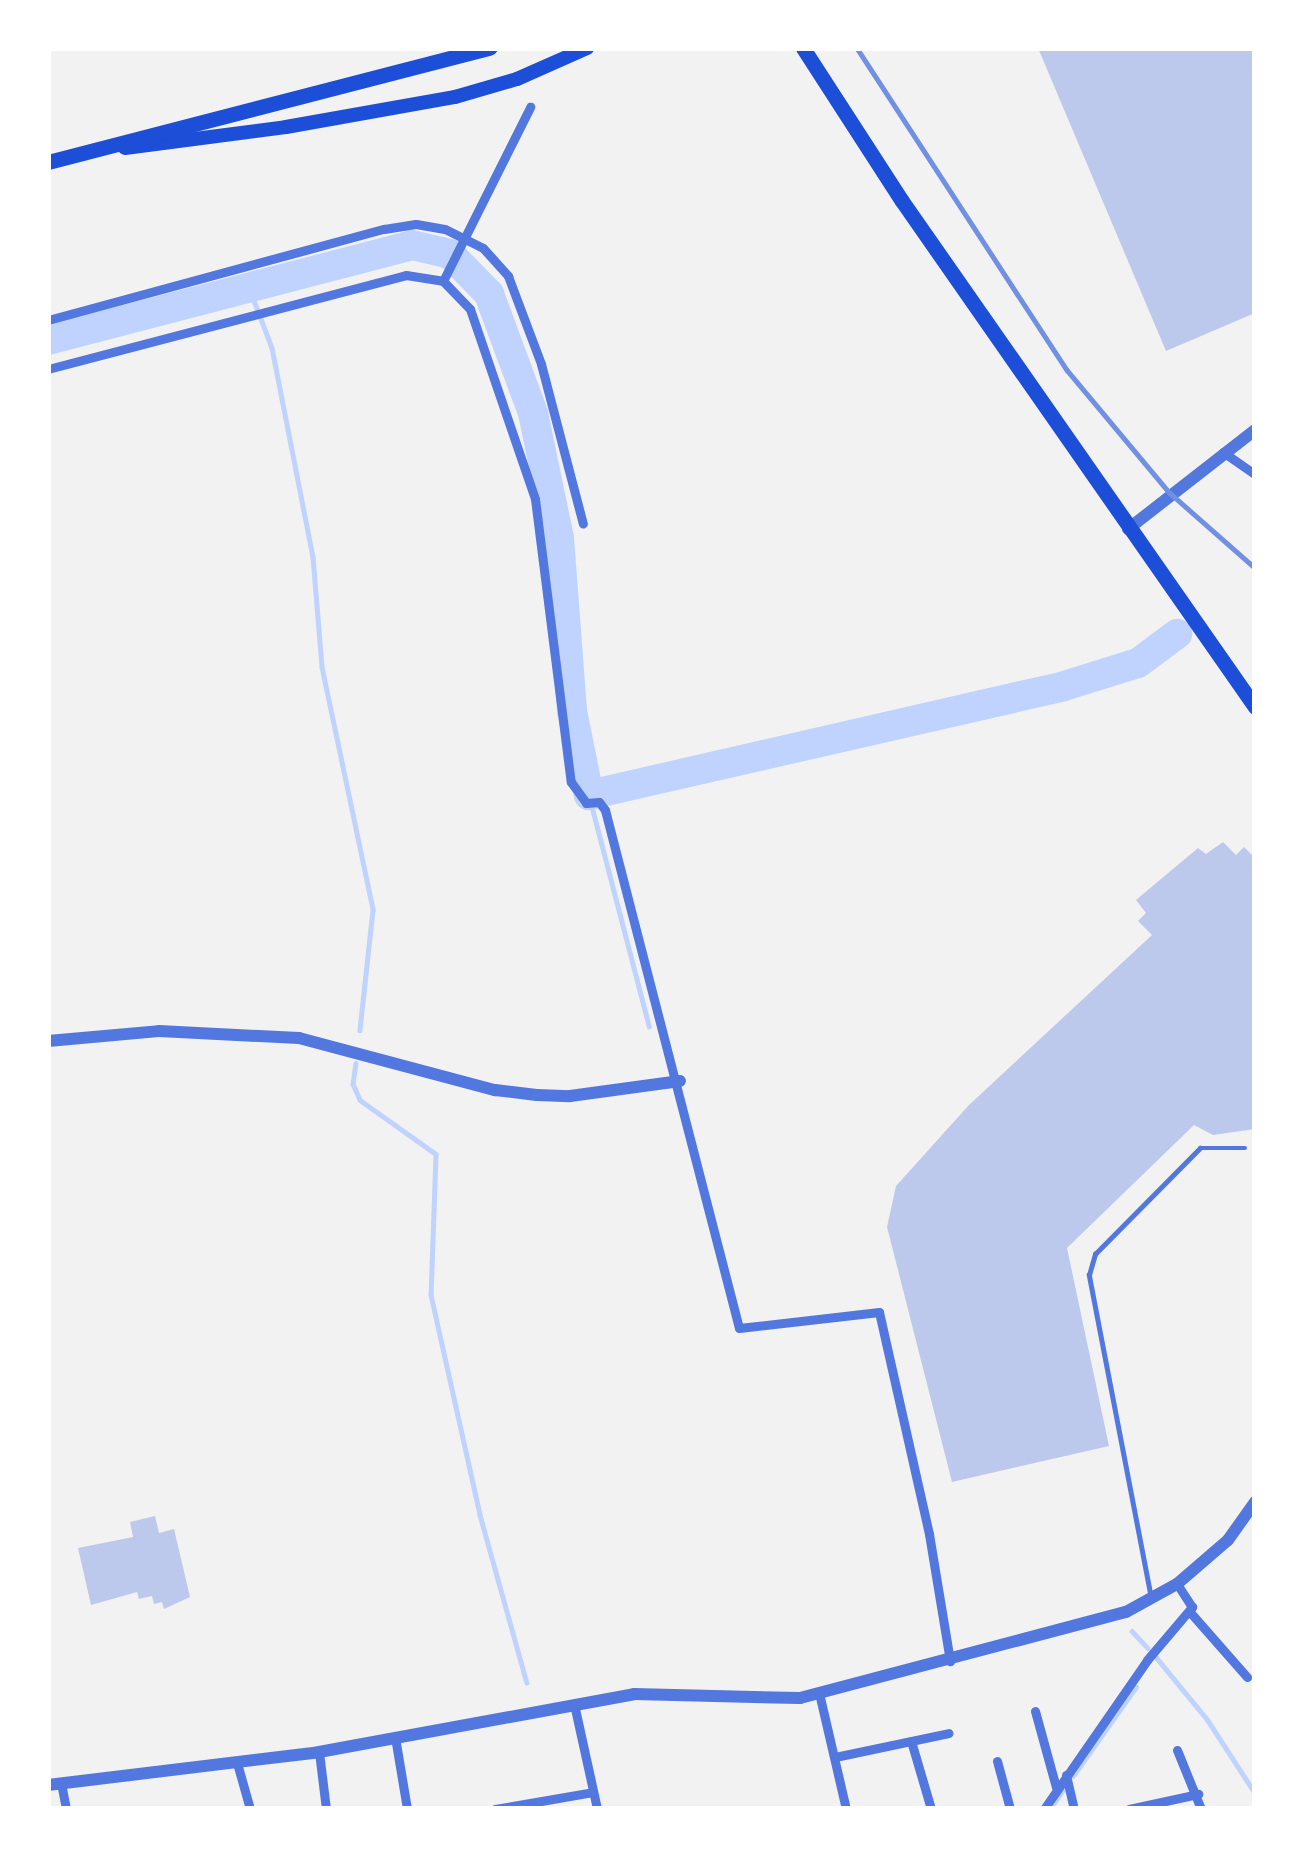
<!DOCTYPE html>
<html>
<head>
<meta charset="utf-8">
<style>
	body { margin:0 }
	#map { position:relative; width:1303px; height:1857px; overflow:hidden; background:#f2f2f2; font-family:Helvetica,sans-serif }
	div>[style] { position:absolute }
	.stream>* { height:4.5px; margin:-2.25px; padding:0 2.25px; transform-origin:2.25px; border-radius:2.25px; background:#bfd3fe }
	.river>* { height:30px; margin:-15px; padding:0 15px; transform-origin:15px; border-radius:15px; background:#bfd3fe }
	.building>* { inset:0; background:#bdc9ec }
	.service>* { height:4.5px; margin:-2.25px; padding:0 2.25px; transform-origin:2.25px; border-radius:2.25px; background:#5277de }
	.minor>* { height:9px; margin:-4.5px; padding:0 4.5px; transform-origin:4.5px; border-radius:4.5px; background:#5277de }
	.tertiary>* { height:12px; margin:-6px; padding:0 6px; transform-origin:6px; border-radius:6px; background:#5277de }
	.secondary>* { height:14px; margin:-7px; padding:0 7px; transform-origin:7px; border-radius:7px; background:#1d4ed8 }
	.trunk>* { height:15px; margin:-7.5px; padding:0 7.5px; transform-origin:7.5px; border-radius:7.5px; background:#1d4ed8 }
	.rail>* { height:4.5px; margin:-2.25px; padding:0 2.25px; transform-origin:2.25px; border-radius:2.25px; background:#7290e2 }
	span { translate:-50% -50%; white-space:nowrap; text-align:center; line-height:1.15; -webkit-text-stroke:9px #fff; paint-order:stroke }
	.frame { position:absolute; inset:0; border:51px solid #fff; pointer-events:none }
</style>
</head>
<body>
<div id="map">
	<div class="stream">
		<i style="left:249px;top:287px;width:65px;rotate:69.3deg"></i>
		<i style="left:272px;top:348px;width:213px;rotate:78.9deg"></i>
		<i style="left:313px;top:557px;width:110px;rotate:85.3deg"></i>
		<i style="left:322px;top:667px;width:248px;rotate:78.1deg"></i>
		<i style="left:373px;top:910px;width:121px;rotate:96.2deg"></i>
		<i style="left:589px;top:795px;width:239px;rotate:75.4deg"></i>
		<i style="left:356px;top:1063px;width:21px;rotate:98deg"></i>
		<i style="left:353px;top:1084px;width:17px;rotate:66deg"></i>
		<i style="left:360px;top:1100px;width:93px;rotate:35.4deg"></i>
		<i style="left:436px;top:1154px;width:141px;rotate:92deg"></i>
		<i style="left:431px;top:1295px;width:225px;rotate:77.4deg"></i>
		<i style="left:480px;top:1515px;width:174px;rotate:74.4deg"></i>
		<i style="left:1132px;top:1631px;width:23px;rotate:47deg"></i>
		<i style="left:1156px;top:1657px;width:80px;rotate:50.6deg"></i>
		<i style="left:1207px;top:1719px;width:88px;rotate:57deg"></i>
		<i style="left:1073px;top:1776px;width:109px;rotate:-54.7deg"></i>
		<i style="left:1050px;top:1809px;width:22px;rotate:-56deg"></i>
	</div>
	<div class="river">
		<i style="left:48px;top:340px;width:376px;rotate:-14.6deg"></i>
		<i style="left:412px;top:245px;width:39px;rotate:13deg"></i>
		<i style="left:450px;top:254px;width:56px;rotate:45.7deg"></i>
		<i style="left:489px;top:294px;width:127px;rotate:69.7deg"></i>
		<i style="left:533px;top:413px;width:128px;rotate:78.3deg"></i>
		<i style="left:559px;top:538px;width:173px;rotate:85.7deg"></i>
		<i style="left:572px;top:711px;width:86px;rotate:78.6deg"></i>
		<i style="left:589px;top:795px;width:487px;rotate:-12.9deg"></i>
		<i style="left:1064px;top:686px;width:77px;rotate:-17.3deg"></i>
		<i style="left:1138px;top:663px;width:49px;rotate:-36.6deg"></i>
	</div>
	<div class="building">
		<i style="clip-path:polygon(1038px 48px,1255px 48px,1255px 313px,1166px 351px)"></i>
		<i style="clip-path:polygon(1223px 842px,1236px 855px,1244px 847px,1255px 858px,1255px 1129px,1213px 1135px,1194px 1125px,1067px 1248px,1109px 1446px,952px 1482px,887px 1227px,896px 1186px,969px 1105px,1152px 935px,1138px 921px,1146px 913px,1136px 900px,1198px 848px,1206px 854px)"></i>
		<i style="clip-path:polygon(155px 1516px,159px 1533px,174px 1529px,190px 1597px,164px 1609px,162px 1602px,154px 1604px,152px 1596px,139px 1599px,137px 1592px,91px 1605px,78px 1548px,133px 1537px,130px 1522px)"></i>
	</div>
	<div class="service">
		<i style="left:1150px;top:1593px;width:324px;rotate:-100.9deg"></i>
		<i style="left:1089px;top:1275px;width:22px;rotate:-74deg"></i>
		<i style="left:1095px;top:1254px;width:149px;rotate:-45.3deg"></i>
		<i style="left:1200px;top:1148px;width:45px"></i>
	</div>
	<div class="minor">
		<i style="left:443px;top:281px;width:195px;rotate:-63.4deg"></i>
		<i style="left:48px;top:320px;width:348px;rotate:-15.2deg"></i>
		<i style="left:384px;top:229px;width:32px;rotate:-9deg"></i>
		<i style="left:416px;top:224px;width:29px;rotate:10deg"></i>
		<i style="left:445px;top:229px;width:42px;rotate:26.6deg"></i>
		<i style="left:483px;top:248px;width:38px;rotate:48deg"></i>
		<i style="left:508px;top:276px;width:94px;rotate:69.4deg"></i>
		<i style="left:541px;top:364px;width:165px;rotate:75.3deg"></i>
		<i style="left:48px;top:369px;width:370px;rotate:-14.7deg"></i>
		<i style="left:406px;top:275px;width:37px;rotate:9deg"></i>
		<i style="left:443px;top:281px;width:39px;rotate:46deg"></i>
		<i style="left:470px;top:309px;width:201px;rotate:71.1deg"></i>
		<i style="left:535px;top:499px;width:285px;rotate:82.8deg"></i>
		<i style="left:571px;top:782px;width:26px;rotate:54deg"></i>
		<i style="left:586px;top:803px;width:13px;rotate:-4deg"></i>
		<i style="left:599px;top:802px;width:10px;rotate:53deg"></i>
		<i style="left:605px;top:810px;width:535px;rotate:75.5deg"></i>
		<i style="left:739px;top:1328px;width:141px;rotate:-6.5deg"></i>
		<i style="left:879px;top:1312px;width:228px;rotate:77.3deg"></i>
		<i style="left:929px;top:1534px;width:129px;rotate:80.6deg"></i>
		<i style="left:1223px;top:452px;width:39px;rotate:35deg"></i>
		<i style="left:1189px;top:1611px;width:88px;rotate:48.7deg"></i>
		<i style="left:819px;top:1693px;width:119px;rotate:76.9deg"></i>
		<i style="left:574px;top:1704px;width:107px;rotate:77.6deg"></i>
		<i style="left:1035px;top:1711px;width:79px;rotate:74.6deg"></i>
		<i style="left:395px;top:1737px;width:73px;rotate:80.5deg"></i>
		<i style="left:911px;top:1741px;width:71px;rotate:73.6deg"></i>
		<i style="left:1177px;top:1750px;width:64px;rotate:67.9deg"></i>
		<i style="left:319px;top:1752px;width:57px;rotate:83deg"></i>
		<i style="left:835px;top:1757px;width:116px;rotate:-11.9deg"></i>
		<i style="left:997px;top:1761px;width:50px;rotate:74.8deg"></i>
		<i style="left:237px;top:1763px;width:48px;rotate:74.2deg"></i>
		<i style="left:1066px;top:1775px;width:35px;rotate:77deg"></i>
		<i style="left:61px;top:1783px;width:26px;rotate:79deg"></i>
		<i style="left:495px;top:1809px;width:99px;rotate:-9.8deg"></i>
		<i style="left:1044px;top:1809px;width:181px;rotate:-55.3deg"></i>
		<i style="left:1147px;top:1660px;width:70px;rotate:-49.7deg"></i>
		<i style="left:1192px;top:1607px;width:27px;rotate:-123deg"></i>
		<i style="left:1129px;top:1809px;width:71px;rotate:-12.3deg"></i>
	</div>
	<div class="tertiary">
		<i style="left:1128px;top:529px;width:161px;rotate:-37.9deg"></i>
		<i style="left:48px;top:1041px;width:111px;rotate:-5.1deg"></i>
		<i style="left:159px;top:1031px;width:140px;rotate:2.9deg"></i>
		<i style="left:299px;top:1038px;width:203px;rotate:14.9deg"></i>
		<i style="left:495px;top:1090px;width:42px;rotate:6.8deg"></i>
		<i style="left:537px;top:1095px;width:33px;rotate:2deg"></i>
		<i style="left:570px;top:1096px;width:111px;rotate:-7.8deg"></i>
		<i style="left:48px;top:1785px;width:273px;rotate:-6.9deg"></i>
		<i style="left:319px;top:1752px;width:320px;rotate:-10.4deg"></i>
		<i style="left:634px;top:1694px;width:166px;rotate:1.4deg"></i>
		<i style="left:800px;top:1698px;width:337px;rotate:-14.8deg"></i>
		<i style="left:1126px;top:1612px;width:58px;rotate:-28.8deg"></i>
		<i style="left:1177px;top:1584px;width:67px;rotate:-40.8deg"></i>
		<i style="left:1228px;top:1540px;width:47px;rotate:-54.6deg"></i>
	</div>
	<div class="secondary">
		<i style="left:125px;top:148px;width:162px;rotate:-7.4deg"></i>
		<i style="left:286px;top:127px;width:172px;rotate:-10.1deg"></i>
		<i style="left:455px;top:97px;width:65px;rotate:-16.2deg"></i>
		<i style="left:517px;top:79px;width:77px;rotate:-23.9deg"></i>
	</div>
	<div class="trunk">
		<i style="left:803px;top:48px;width:182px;rotate:57.1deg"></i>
		<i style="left:902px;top:201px;width:617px;rotate:55.1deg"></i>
		<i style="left:48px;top:162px;width:456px;rotate:-14.5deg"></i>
	</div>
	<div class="rail">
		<i style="left:857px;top:48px;width:384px;rotate:56.9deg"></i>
		<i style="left:1067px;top:370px;width:160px;rotate:50.1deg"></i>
		<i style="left:1170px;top:493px;width:113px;rotate:41.4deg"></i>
	</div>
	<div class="frame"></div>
</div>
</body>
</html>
